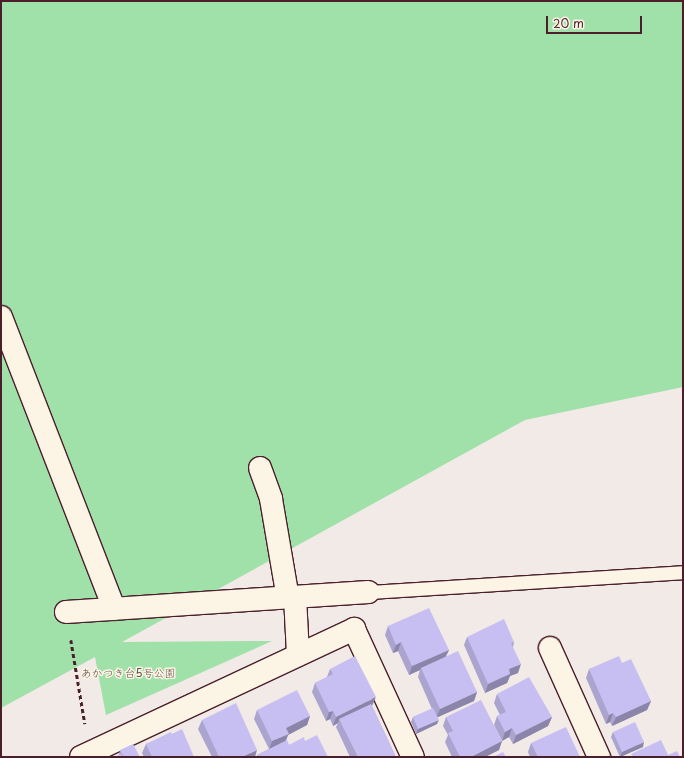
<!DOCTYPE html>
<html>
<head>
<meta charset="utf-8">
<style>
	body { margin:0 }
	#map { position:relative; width:684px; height:758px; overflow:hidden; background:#f1eae7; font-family:"Playpen Sans","Klee One",sans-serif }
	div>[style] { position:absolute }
	.green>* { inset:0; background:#a0e0a9 }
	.path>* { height:2.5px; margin-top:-1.25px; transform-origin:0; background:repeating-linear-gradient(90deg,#4a1f2b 0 4px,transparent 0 7px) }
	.roads { filter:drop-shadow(1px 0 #4a1f2b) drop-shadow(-1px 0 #4a1f2b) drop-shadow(0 1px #4a1f2b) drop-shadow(0 -1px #4a1f2b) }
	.service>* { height:13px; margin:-6.5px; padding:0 6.5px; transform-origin:6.5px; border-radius:6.5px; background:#fcf5e5 }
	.minor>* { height:22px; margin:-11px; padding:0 11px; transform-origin:11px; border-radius:11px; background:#fcf5e5 }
	.wall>* { inset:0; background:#aba4cf }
	.shaded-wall>* { inset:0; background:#8b86a9 }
	.building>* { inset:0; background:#c7bff1 }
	span { translate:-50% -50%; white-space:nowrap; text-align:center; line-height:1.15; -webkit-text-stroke:3px #fcf5e5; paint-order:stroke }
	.park-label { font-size:11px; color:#604f4a }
	.frame { position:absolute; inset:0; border:2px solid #4a1f2b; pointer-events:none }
	.scale { position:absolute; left:546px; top:16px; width:96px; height:18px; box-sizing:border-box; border:2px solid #4a1f2b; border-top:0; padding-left:5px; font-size:12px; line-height:14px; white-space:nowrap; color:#4a1f2b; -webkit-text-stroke:3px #fcf5e5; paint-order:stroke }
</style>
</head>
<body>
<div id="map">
	<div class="green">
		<i style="clip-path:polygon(1px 1px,683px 1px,683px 387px,525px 420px,122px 642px,272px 641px,106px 715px,95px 657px,1px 708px)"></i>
	</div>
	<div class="path">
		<i style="left:71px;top:640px;width:85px;rotate:80.5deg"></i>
	</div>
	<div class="roads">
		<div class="service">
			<i style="left:368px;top:592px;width:316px;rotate:-3.6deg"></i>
		</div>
		<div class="minor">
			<i style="left:1px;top:317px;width:313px;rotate:68.8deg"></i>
			<i style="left:260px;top:468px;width:33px;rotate:70deg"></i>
			<i style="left:271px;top:499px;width:100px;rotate:80.3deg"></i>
			<i style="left:295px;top:597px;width:58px;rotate:87deg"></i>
			<i style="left:66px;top:612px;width:303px;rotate:-3.8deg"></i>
			<i style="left:550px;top:648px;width:120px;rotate:65.8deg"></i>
			<i style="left:81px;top:757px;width:302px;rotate:-25.1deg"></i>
			<i style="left:354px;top:629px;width:141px;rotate:65.3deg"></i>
		</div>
	</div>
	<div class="wall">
		<i style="clip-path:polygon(388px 626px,449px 650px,446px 656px,477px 692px,474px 701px,437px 717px,437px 724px,416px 734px,411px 722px,413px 717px,432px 709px,418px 677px,420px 670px,409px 675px,398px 651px,393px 653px,385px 635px)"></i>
		<i style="clip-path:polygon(467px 637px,514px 642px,513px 647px,518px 673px,510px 676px,507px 683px,485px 693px,464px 645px)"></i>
		<i style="clip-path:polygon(622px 663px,651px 701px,647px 710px,612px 726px,610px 722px,606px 724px,586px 678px,589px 669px)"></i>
		<i style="clip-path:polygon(330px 669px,372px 706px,395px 755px,394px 757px,350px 757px,336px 727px,338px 723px,333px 726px,330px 719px,326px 721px,312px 692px,315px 683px,327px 677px)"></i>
		<i style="clip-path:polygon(497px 694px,552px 717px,548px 726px,513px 744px,509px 737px,502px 741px,494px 725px,497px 716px,500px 715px,494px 703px)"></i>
		<i style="clip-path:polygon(257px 710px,310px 716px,307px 725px,288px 735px,286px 741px,289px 745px,305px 741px,328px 757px,257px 757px,257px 755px,269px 749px,254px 719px)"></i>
		<i style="clip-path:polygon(446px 717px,502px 741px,499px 750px,485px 757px,452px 757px,445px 742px,448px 735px,443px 726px)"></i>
		<i style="clip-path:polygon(202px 720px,255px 757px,212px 757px,198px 729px)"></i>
		<i style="clip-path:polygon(613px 732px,643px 747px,620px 757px,611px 737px)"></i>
		<i style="clip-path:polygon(172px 734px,194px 757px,144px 757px,142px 753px,146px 744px)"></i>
		<i style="clip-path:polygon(531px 743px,580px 757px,530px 757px,528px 752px)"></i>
		<i style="clip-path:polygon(120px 750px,140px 757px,115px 757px,119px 755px)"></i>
	</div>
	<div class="shaded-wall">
		<i style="clip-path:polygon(401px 642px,398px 651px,393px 653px,396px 645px)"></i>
		<i style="clip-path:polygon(449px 650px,445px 658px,421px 668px,420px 670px,409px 675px,412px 666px)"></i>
		<i style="clip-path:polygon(521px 664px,518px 673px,510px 676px,507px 683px,485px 693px,488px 684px,509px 669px)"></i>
		<i style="clip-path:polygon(477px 692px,474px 701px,436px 718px,440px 709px)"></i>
		<i style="clip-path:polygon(376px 697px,372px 706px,341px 722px,339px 719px,338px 723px,333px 726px,336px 717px)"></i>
		<i style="clip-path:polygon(651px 701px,647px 710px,612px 726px,616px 717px)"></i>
		<i style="clip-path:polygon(333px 711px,330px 719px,326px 721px,329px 712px)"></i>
		<i style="clip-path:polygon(613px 713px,610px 722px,606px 724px,609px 715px)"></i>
		<i style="clip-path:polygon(310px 716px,307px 725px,288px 735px,285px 742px,269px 750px,272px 741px,286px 728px)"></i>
		<i style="clip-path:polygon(552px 717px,548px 726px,513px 744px,516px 735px)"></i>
		<i style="clip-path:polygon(439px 720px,437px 724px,416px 734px,418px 729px)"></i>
		<i style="clip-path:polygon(512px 728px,509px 737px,502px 741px,505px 732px)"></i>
		<i style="clip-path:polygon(502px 741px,499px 750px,485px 757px,471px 757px)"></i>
		<i style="clip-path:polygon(644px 742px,643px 747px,620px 757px,622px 752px)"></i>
		<i style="clip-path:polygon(257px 750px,255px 757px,242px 757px)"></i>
	</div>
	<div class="building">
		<i style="clip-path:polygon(429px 608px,449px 650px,412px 666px,401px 642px,396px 645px,388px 626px)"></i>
		<i style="clip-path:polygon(504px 619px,514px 642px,511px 643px,521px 664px,509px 669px,510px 674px,488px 684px,467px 637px)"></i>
		<i style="clip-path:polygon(458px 651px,477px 692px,440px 709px,421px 668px)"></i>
		<i style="clip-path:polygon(355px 656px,376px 697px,336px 717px,333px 711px,329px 712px,315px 683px,333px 674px,330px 669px)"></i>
		<i style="clip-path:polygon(619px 656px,622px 663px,631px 659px,651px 701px,616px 717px,613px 713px,609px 715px,589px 669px)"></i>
		<i style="clip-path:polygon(529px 677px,552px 717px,516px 735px,512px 728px,505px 732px,497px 716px,506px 712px,497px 694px)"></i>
		<i style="clip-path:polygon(297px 690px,310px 716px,286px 728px,289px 734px,272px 741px,257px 710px)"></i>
		<i style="clip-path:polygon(481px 700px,502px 741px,471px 757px,463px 757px,463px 756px,460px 757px,448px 733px,453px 731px,446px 717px)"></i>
		<i style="clip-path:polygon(236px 703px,257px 750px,242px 757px,219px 757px,202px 720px)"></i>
		<i style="clip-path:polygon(371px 704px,395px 755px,391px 757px,377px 757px,376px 756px,373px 757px,358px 757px,339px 719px)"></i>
		<i style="clip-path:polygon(433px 708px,439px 720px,418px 729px,413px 717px)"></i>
		<i style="clip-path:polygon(635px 722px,644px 742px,622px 752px,613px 732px)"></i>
		<i style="clip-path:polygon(566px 727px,580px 757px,538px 757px,531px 743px)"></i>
		<i style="clip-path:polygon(182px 729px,194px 757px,152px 757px,146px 744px,171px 732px,172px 734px)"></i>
		<i style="clip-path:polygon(317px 735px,328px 757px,258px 757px,257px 755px,287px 740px,289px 745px,304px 737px,305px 741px)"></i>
		<i style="clip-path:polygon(661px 740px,668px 755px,677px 751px,680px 757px,633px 757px,631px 754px)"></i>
		<i style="clip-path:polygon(133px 744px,140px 757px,124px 757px,120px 750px)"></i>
		<i style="clip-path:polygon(503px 752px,506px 757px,493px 757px)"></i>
		<i style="clip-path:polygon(121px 754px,123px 757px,115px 757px)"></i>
	</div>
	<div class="park-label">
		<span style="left:128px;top:673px">あかつき台5号公園</span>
	</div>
	<div class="frame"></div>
	<div class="scale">20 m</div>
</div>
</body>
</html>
